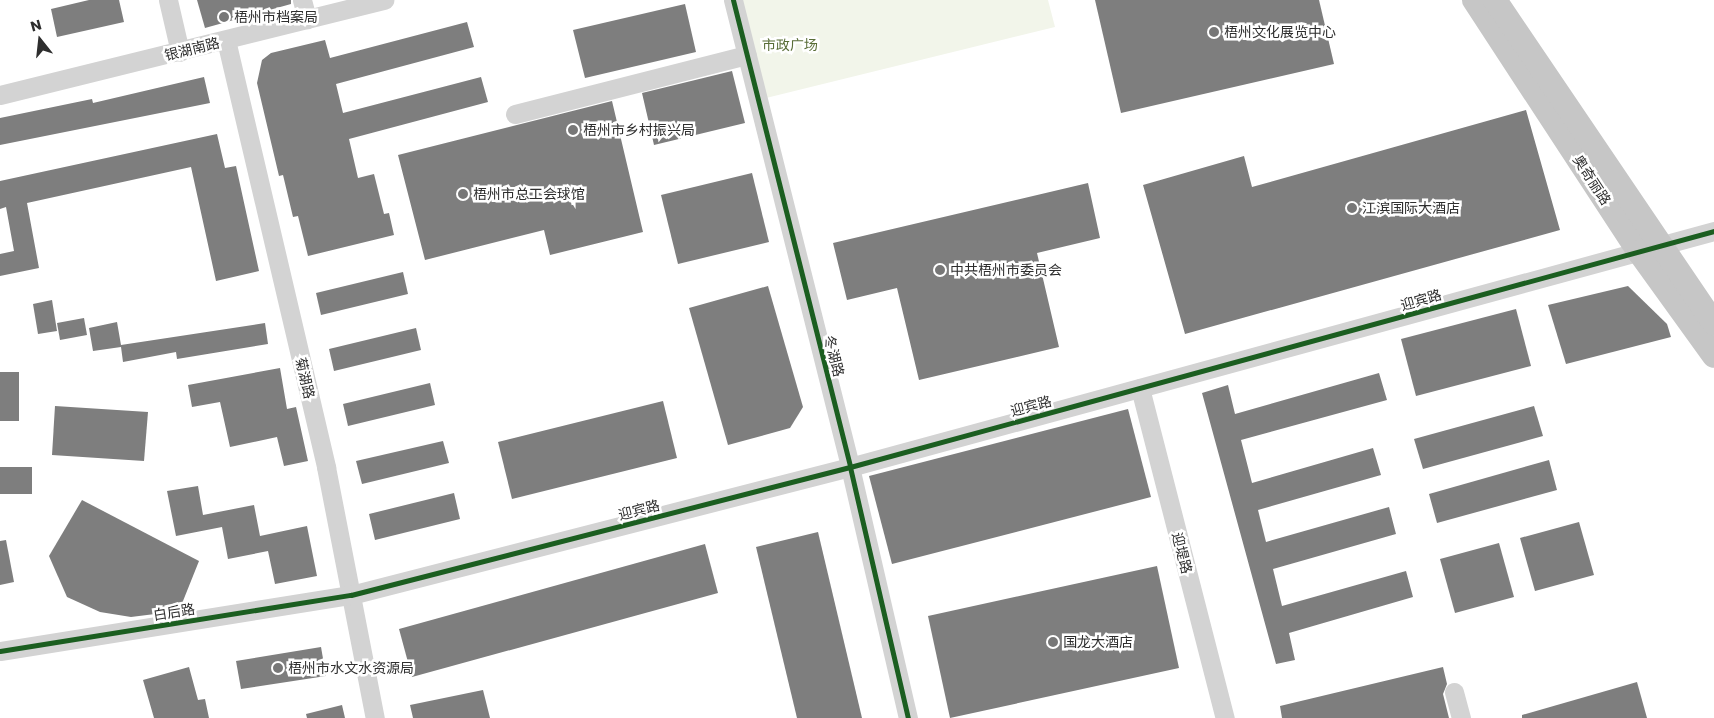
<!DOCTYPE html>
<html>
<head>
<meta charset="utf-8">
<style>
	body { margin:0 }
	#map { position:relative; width:1714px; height:718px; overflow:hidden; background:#fff; font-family:Poppins,"Noto Sans SC",sans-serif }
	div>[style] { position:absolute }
	.green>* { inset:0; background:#f2f5ea }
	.building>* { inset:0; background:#7e7e7e }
	.minor>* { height:19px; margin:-9.5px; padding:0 9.5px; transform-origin:9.5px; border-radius:9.5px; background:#d3d3d3 }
	.major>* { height:24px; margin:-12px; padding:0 12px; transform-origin:12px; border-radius:12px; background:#c6c6c6 }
	.cycleway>* { height:5px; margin:-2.5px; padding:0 2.5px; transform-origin:2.5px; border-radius:2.5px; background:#1b5e20 }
	.dots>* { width:14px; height:14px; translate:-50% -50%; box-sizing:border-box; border:2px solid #fff; border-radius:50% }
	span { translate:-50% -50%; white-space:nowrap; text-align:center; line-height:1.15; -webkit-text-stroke:5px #fff; paint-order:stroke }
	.poi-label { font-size:14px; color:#2e2e2e }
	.left { translate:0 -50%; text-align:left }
	.park-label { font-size:14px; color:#596d37 }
	.street-label { font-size:14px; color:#2e2e2e }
	.north { position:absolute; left:15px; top:15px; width:50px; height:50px; -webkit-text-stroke:4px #fff; paint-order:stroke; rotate:344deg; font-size:14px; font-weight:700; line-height:20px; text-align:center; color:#2e2e2e }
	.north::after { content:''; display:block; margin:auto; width:18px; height:22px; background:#2e2e2e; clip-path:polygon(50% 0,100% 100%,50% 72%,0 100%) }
</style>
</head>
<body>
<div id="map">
	<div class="green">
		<i style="clip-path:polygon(733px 0,1048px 0,1055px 27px,758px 100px)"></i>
	</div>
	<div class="building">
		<i style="clip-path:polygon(89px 0,119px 0,124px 22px,57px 37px,51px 9px)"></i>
		<i style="clip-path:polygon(197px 0,291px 0,291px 4px,205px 28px)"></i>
		<i style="clip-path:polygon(1095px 0,1319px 0,1334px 64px,1121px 113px)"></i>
		<i style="clip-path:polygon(685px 4px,696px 52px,585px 78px,573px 30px)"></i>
		<i style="clip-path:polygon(467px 22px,474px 47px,336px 84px,343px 113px,481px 77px,488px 102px,349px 139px,358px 178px,374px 174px,384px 214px,389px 213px,394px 235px,308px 256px,298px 216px,293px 217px,283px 175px,279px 176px,257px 83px,262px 60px,271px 53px,325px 40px,330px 58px)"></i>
		<i style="clip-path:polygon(732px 71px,745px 123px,654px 145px,642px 93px)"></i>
		<i style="clip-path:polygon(204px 77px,210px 103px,0 145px,0 118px,92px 99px,93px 103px)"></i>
		<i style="clip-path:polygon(612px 101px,643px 232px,550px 255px,544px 230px,425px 260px,398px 155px)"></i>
		<i style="clip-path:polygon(1526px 110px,1560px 230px,1185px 334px,1143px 185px,1244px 156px,1252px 187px)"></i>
		<i style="clip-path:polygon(217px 134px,225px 168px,236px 166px,259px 271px,216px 281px,191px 167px,27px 203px,39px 268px,0 276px,0 254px,14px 251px,6px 207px,0 209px,0 181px)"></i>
		<i style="clip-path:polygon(752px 173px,769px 242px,678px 264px,661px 195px)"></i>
		<i style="clip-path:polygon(1088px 183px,1100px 238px,1037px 253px,1059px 347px,919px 380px,897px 288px,847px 300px,833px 243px)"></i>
		<i style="clip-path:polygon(403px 272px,408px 294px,321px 315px,316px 293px)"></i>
		<i style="clip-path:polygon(768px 286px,803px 407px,790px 428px,728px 445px,689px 308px)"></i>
		<i style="clip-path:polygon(1628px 286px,1667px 324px,1671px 337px,1566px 364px,1548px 305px)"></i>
		<i style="clip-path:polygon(52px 300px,57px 331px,38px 334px,33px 304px)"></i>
		<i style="clip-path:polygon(1516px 309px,1531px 366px,1416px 396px,1401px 339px)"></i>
		<i style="clip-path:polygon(84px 318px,87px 335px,60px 340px,57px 323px)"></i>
		<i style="clip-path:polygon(117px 322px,121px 345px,265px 323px,268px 344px,177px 359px,176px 352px,123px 362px,121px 347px,93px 351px,89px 328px)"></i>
		<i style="clip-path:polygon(416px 328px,421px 350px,334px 371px,329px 349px)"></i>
		<i style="clip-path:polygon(280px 368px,287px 409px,296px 407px,308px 461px,284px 466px,277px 437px,230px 447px,220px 402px,192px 407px,188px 385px)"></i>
		<i style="clip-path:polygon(0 372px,19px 372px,19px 421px,0 421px)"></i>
		<i style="clip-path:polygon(1379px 373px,1387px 400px,1241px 440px,1252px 483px,1373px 448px,1381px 475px,1258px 510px,1266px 542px,1389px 507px,1396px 534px,1273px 569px,1282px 606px,1406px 571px,1413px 597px,1289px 633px,1295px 660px,1276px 664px,1202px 393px,1228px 385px,1235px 414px)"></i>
		<i style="clip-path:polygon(430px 383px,435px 405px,348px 426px,343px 404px)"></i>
		<i style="clip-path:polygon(663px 401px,677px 458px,512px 499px,498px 442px)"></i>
		<i style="clip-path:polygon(55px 406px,148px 412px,144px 461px,52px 455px)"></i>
		<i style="clip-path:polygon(1534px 406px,1543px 436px,1423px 469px,1414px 439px)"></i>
		<i style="clip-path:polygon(1128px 409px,1151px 497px,892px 564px,869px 476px)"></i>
		<i style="clip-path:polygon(443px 441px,449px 463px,362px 484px,356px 461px)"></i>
		<i style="clip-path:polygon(1549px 460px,1557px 490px,1437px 523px,1429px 494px)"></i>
		<i style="clip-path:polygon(0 467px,32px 467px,32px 494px,0 494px)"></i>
		<i style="clip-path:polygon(198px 486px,203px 515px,254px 505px,260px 536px,307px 526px,317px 576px,275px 584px,268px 551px,228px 559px,222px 527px,176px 536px,167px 491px)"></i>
		<i style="clip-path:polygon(454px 493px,460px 519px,375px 540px,369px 514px)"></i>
		<i style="clip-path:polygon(82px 500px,199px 561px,179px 611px,131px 617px,100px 612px,67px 597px,49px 556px)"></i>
		<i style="clip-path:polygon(1579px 522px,1594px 575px,1535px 591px,1520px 538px)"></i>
		<i style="clip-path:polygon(818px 532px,862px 718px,797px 718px,756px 547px)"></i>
		<i style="clip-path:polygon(6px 540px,14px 582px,0 585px,0 541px)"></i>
		<i style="clip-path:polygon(1499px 543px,1514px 597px,1455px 613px,1440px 559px)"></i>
		<i style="clip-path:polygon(705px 544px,718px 593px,412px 677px,399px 629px)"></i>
		<i style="clip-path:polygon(1157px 566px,1179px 668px,950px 718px,928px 616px)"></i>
		<i style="clip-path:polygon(321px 647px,326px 676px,241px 689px,236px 661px)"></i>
		<i style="clip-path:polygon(189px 667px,198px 700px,205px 699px,209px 718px,154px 718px,143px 680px)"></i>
		<i style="clip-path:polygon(1443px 667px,1447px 684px,1443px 694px,1449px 718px,1282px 718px,1280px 706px)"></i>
		<i style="clip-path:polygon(1637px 682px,1647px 718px,1522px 718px,1522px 715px)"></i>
		<i style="clip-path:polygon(483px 690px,490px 718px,413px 718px,410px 705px)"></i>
		<i style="clip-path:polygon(342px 705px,345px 718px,307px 718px,306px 714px)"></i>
	</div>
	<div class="minor">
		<i style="left:168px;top:0;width:53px;rotate:77deg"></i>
		<i style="left:302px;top:0;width:20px;rotate:75deg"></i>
		<i style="left:733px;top:0;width:481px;rotate:75.9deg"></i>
		<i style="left:850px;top:467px;width:258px;rotate:77deg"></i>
		<i style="left:226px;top:40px;width:439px;rotate:76.8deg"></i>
		<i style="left:326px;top:467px;width:256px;rotate:79deg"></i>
		<i style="left:0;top:95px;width:396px;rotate:-13.9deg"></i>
		<i style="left:515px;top:114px;width:239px;rotate:-14.3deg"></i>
		<i style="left:1140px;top:388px;width:341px;rotate:75.6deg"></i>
		<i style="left:0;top:651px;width:355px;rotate:-9.1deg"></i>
		<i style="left:351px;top:595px;width:515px;rotate:-14.39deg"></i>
		<i style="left:850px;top:467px;width:896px;rotate:-15.28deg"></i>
		<i style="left:1454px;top:692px;width:27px;rotate:75deg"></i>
	</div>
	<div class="major">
		<i style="left:1474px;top:0;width:301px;rotate:56.8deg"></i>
		<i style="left:1639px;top:252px;width:128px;rotate:54.2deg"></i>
		<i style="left:1495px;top:0;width:391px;rotate:55.9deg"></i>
	</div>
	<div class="cycleway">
		<i style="left:733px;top:0;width:481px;rotate:75.9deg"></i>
		<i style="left:850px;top:467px;width:258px;rotate:77deg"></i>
		<i style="left:0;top:651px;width:355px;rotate:-9.1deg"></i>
		<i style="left:351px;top:595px;width:515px;rotate:-14.39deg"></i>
		<i style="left:850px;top:467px;width:896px;rotate:-15.28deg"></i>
	</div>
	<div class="dots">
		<i style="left:224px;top:17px;background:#777"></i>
		<i style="left:1214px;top:32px;background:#777"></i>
		<i style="left:573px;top:130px;background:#777"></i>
		<i style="left:463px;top:194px;background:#777"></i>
		<i style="left:1352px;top:208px;background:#777"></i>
		<i style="left:940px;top:270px;background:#777"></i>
		<i style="left:1053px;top:642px;background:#777"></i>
		<i style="left:278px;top:668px;background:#777"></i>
	</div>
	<div class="poi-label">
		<span class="left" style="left:234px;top:17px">梧州市档案局</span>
		<span class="left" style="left:1224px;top:32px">梧州文化展览中心</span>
		<span class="left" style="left:583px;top:130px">梧州市乡村振兴局</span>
		<span class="left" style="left:473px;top:194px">梧州市总工会球馆</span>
		<span class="left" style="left:1362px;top:208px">江滨国际大酒店</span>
		<span class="left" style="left:950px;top:270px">中共梧州市委员会</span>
		<span class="left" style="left:1063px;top:642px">国龙大酒店</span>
		<span class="left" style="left:288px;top:668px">梧州市水文水资源局</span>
	</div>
	<div class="park-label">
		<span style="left:790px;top:45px">市政广场</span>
	</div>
	<div class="street-label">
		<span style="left:192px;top:49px;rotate:-14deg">银湖南路</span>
		<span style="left:1592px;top:180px;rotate:57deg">奥奇丽路</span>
		<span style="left:1421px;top:300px;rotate:-16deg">迎宾路</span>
		<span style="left:834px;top:356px;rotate:76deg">冬湖路</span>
		<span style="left:305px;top:378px;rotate:77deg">菊湖路</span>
		<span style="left:1031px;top:406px;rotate:-15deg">迎宾路</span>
		<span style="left:639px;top:510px;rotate:-14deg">迎宾路</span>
		<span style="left:1182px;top:553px;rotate:76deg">迎堤路</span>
		<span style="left:174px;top:612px;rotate:-9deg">白后路</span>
	</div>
	<div class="north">N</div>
</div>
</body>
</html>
